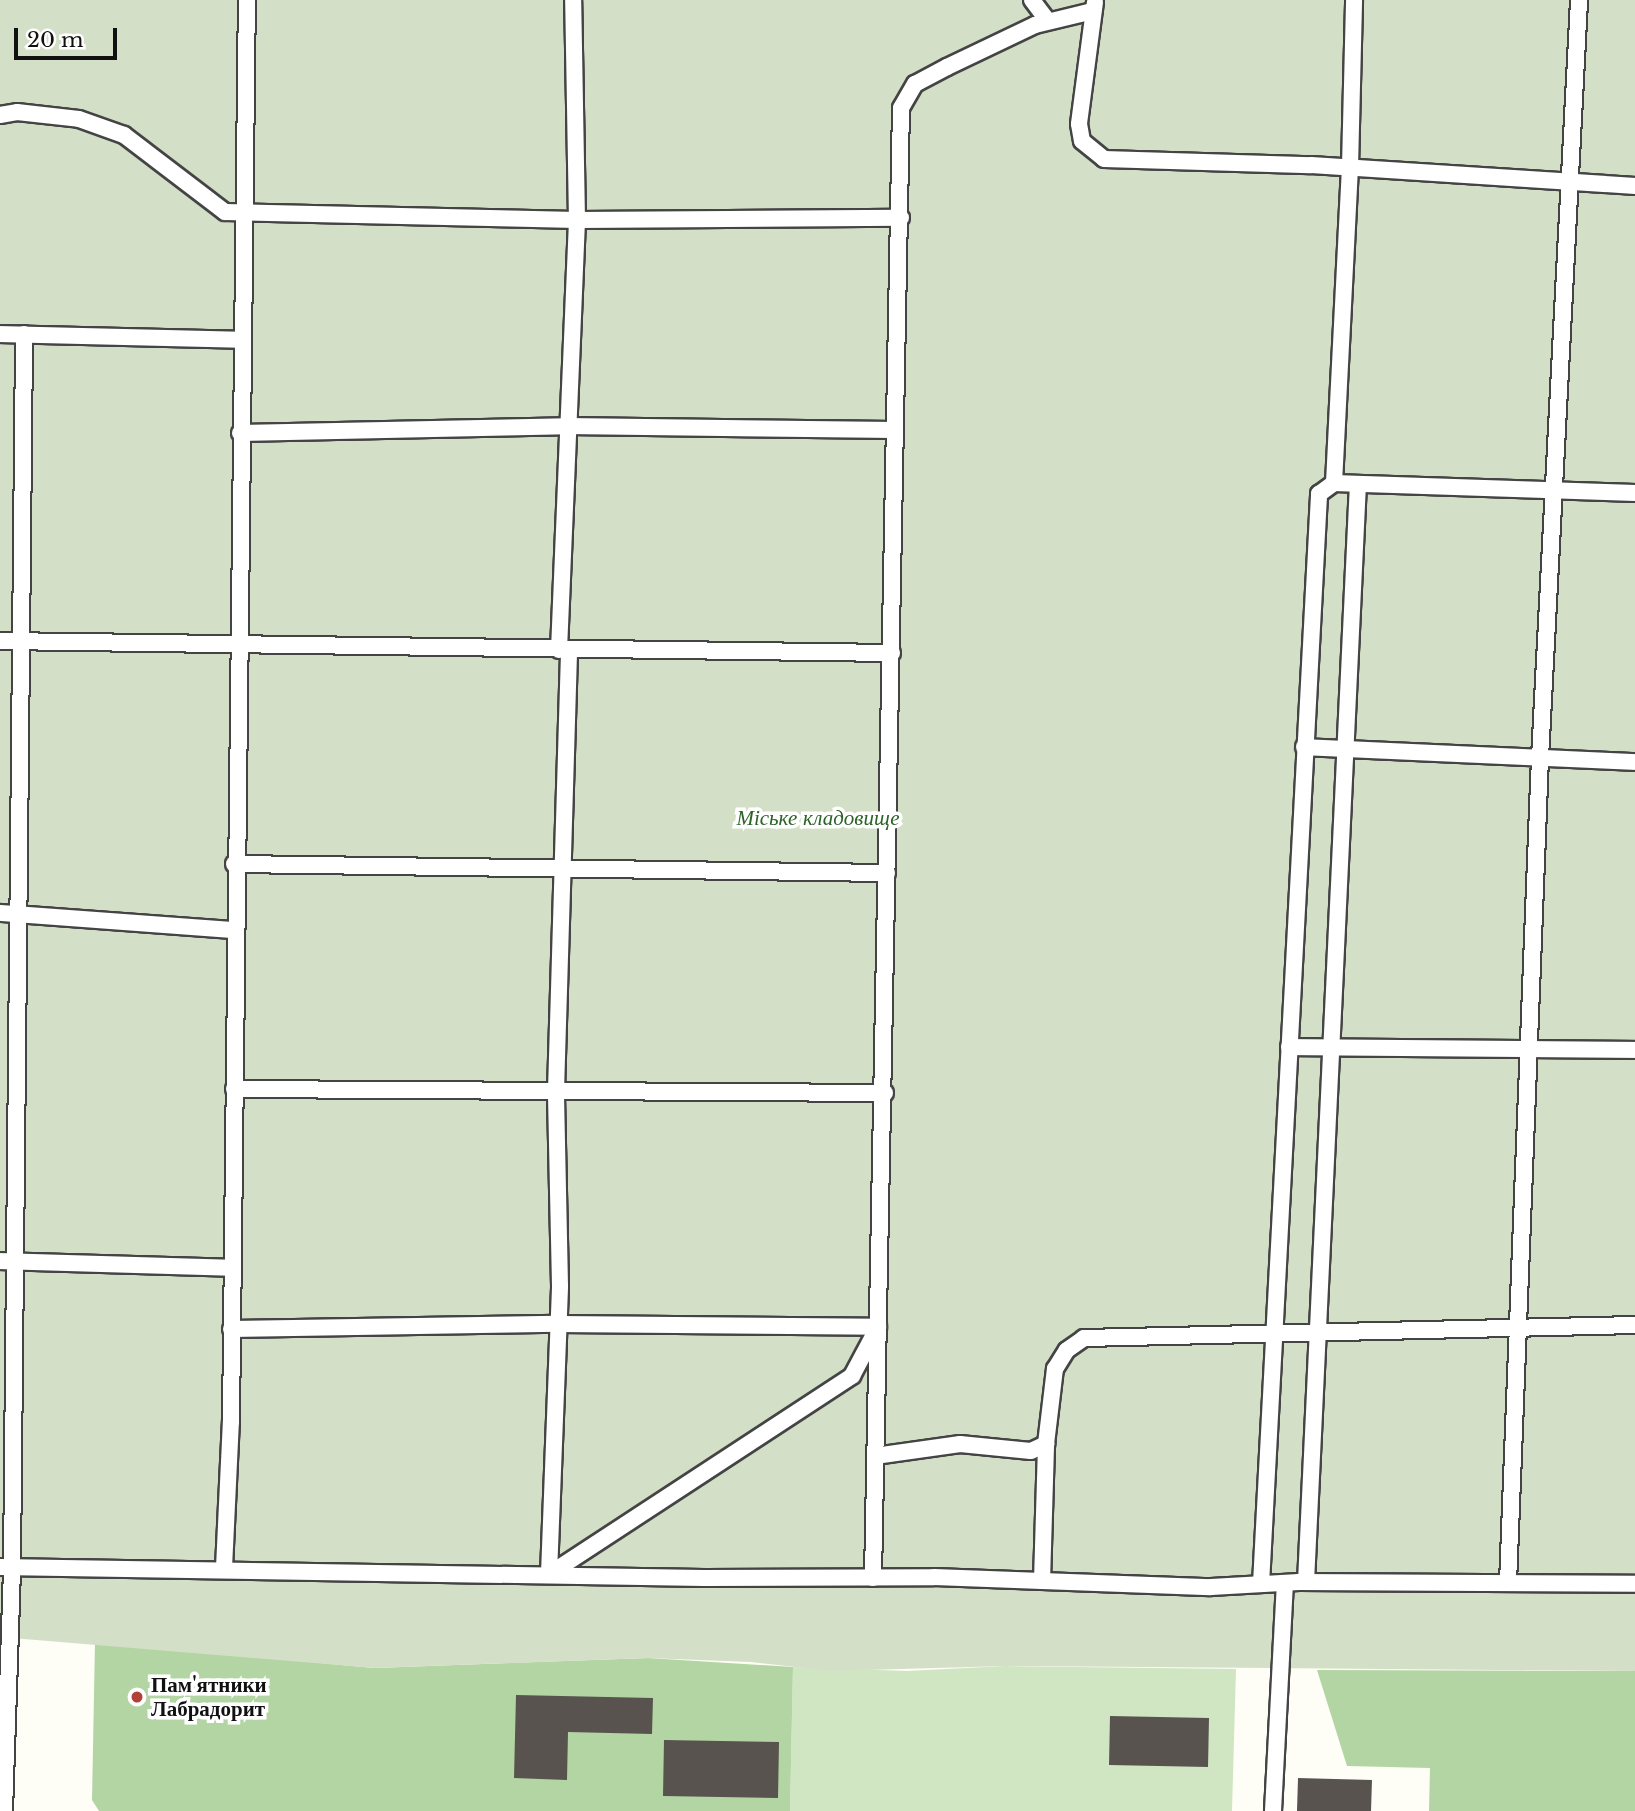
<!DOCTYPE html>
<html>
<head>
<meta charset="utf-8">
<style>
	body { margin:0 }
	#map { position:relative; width:1635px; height:1811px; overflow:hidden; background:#fefdf6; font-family:"Libre Baskerville",serif }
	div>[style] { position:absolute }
	.green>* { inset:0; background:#d0e6c2 }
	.forest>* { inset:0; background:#b3d5a3 }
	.cemetery>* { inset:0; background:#d4dfc7 }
	.building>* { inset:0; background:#58534e }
	.roads { filter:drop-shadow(2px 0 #444) drop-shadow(-2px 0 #444) drop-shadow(0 2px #444) drop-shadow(0 -2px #444) }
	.lane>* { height:16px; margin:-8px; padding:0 8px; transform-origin:8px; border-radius:8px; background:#fff }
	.dots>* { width:19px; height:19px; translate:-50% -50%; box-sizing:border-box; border:4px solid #fff; border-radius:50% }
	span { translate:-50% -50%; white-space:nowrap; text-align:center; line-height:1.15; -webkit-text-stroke:7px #fff; paint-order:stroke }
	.park-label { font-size:21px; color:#2c6227; font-style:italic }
	.poi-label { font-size:21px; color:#111; font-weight:700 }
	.left { translate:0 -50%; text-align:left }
	.scale { position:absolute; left:14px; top:28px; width:103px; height:32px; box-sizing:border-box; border:4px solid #111; border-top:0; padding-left:9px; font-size:21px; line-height:24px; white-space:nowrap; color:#111; -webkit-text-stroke:5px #fff; paint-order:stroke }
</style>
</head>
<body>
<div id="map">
	<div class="green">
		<i style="clip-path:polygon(1005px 1666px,1236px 1669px,1232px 1811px,790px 1811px,793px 1667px,907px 1671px)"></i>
	</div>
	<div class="forest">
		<i style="clip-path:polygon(95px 1642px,374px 1668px,648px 1658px,793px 1667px,790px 1811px,99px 1811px,92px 1800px)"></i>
		<i style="clip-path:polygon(1317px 1670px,1635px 1671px,1635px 1811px,1429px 1811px,1430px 1768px,1347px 1766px)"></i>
	</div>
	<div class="cemetery">
		<i style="clip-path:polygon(0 0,1635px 0,1635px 1671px,1005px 1666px,831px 1671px,751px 1662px,648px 1658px,375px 1668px,0 1637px)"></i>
	</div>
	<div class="building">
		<i style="clip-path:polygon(516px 1695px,653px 1698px,652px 1734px,568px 1732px,567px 1780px,514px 1778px)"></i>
		<i style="clip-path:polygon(1110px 1716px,1209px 1718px,1208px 1767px,1109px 1765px)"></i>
		<i style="clip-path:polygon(664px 1740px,779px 1742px,778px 1798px,663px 1796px)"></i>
		<i style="clip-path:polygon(1298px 1778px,1372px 1780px,1371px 1811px,1297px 1811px)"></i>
	</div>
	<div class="roads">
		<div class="lane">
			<i style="left:1032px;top:0;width:26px;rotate:53deg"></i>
			<i style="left:1095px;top:2px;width:123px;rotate:97.5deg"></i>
			<i style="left:1079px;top:124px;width:17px;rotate:80deg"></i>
			<i style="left:1082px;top:141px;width:28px;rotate:39deg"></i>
			<i style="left:1104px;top:159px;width:207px;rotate:1.7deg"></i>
			<i style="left:1311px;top:165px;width:325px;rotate:3.7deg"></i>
			<i style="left:0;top:115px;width:17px;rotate:-10deg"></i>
			<i style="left:17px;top:112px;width:62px;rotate:6.4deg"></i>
			<i style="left:79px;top:119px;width:48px;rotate:19.6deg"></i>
			<i style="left:124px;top:135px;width:127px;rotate:37.3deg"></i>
			<i style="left:225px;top:212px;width:352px;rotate:1.3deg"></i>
			<i style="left:577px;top:220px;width:324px;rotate:-0.4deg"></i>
			<i style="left:0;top:334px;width:242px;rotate:1.4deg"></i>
			<i style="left:240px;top:433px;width:326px;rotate:-1.2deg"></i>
			<i style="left:566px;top:426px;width:329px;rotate:0.7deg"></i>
			<i style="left:1334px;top:483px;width:316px;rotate:-87.1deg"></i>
			<i style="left:1350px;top:167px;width:167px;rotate:-88.6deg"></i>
			<i style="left:0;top:641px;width:892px;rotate:0.77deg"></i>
			<i style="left:559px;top:650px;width:430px;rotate:-87.6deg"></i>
			<i style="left:577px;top:220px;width:220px;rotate:-91deg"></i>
			<i style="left:1304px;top:747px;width:331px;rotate:2.6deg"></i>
			<i style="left:234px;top:864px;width:653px;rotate:0.79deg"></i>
			<i style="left:0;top:913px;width:235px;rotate:4.2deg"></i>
			<i style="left:1289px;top:1047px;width:346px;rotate:0.5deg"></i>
			<i style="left:234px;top:1089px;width:651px;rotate:0.35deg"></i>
			<i style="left:0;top:1261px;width:231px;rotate:1.7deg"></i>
			<i style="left:231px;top:1329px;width:327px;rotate:-0.9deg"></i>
			<i style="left:558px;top:1324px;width:320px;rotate:0.5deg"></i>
			<i style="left:878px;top:1327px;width:55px;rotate:118deg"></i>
			<i style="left:852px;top:1376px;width:362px;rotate:146.8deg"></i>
			<i style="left:875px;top:1456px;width:86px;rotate:-8deg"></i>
			<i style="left:960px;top:1444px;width:71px;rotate:5.6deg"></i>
			<i style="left:1031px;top:1451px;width:17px;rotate:-25deg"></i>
			<i style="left:1046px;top:1444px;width:76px;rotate:-83.2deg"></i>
			<i style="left:1055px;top:1369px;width:22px;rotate:-58deg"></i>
			<i style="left:1067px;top:1350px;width:21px;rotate:-35deg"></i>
			<i style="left:1084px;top:1338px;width:551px;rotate:-1.35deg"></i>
			<i style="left:0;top:1567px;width:704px;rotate:0.9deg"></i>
			<i style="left:704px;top:1578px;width:230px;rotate:-0.2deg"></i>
			<i style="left:934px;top:1577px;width:277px;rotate:2.1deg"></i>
			<i style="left:1211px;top:1587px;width:88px;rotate:-3.3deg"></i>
			<i style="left:1299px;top:1582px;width:336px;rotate:0.3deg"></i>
			<i style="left:224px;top:1568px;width:146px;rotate:-87.3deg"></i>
			<i style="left:231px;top:1422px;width:1422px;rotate:-89.36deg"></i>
			<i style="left:549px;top:1574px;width:288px;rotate:-87.8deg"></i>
			<i style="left:560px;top:1286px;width:195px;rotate:-91.2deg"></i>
			<i style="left:556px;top:1091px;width:440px;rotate:-88.3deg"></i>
			<i style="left:873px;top:1578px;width:1470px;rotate:-88.91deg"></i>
			<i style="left:901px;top:108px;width:28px;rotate:-60deg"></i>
			<i style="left:915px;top:84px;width:36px;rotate:-28deg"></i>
			<i style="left:947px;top:67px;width:98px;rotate:-25.5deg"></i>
			<i style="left:1035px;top:25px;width:60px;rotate:-13.6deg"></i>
			<i style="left:1042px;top:1581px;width:137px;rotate:-88.3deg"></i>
			<i style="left:1306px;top:1582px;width:1098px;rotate:-87.29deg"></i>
			<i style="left:1508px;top:1583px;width:826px;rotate:-87.78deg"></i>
			<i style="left:1540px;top:758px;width:759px;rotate:-87.05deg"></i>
			<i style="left:1261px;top:1584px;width:1092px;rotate:-86.95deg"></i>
			<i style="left:1319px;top:494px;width:19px;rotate:-36deg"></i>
			<i style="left:1334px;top:483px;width:301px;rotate:1.9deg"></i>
			<i style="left:4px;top:1811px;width:244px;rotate:-88.1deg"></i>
			<i style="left:12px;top:1567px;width:1233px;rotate:-89.44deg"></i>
			<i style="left:1273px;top:1811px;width:228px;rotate:-87deg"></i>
		</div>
	</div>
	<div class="dots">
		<i style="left:137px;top:1697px;background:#b24138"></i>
	</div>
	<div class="park-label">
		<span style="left:818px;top:818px">Міське кладовище</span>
	</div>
	<div class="poi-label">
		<span class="left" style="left:151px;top:1697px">Пам'ятники<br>Лабрадорит</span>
	</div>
	<div class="scale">20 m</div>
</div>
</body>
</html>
